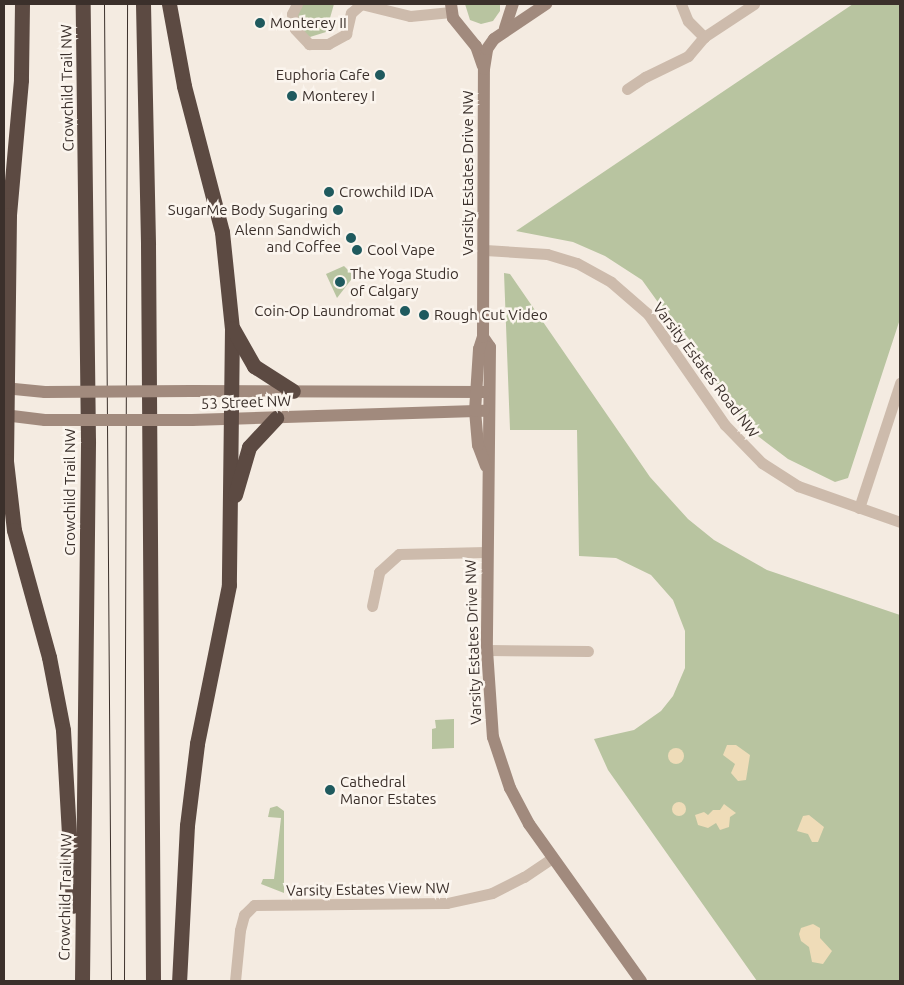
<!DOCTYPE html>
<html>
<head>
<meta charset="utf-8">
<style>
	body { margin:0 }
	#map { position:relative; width:904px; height:985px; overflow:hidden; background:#f4ebe1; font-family:Ubuntu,sans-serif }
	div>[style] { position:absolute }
	.green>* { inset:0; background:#b8c4a0 }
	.sand>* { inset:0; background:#efdcb8 }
	.round { border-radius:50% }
	.street>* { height:11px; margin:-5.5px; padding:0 5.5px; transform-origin:5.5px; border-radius:5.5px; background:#cdbbac }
	.secondary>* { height:12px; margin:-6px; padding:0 6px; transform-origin:6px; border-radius:6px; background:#a18a7d }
	.highway>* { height:15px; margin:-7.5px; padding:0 7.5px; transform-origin:7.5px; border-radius:7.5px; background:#5c4a42 }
	.tram>* { height:1px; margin:-0.5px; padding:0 0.5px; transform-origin:0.5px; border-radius:0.5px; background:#3b302b }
	.secondary-bridge>* { height:12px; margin:-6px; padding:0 6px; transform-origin:6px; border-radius:6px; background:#a18a7d }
	.dots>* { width:14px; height:14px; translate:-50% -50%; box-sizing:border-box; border:2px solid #fbf5ee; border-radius:50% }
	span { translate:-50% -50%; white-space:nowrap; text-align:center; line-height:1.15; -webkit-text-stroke:5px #fbf5ee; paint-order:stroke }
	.poi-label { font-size:15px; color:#3b302b }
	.left { translate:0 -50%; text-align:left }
	.right { translate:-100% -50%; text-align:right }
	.street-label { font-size:15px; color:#3b302b }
	.frame { position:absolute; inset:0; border:5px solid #3b302b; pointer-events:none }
</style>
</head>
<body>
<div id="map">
	<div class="green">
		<i style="clip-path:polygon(299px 4px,334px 4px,326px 32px,310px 37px,300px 33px,296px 9px)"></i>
		<i style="clip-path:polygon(465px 4px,500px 4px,500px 11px,493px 21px,481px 24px,470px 20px)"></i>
		<i style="clip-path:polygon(853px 4px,900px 4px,900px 319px,848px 478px,835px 482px,788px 459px,750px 430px,642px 280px,605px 256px,573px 242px,516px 231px)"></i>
		<i style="clip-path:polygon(344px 266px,354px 276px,337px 298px,326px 274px)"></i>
		<i style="clip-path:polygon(504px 273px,510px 274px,650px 477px,688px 519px,714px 540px,767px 570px,900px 615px,900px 981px,757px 981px,608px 770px,594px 739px,634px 730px,661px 711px,673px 696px,685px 668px,685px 631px,673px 600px,651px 575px,616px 558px,579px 556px,577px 430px,510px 430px)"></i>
		<i style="clip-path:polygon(454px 719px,454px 748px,432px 749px,432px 729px,436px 728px,435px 720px)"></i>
		<i style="clip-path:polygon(277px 806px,284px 811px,284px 893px,261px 884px,263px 879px,274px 879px,281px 818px,268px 817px,270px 808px)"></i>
	</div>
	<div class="sand">
		<i style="clip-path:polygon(727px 745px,736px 745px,750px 755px,746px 780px,738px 781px,731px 773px,735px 764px,723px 755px)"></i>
		<i class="round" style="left:668px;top:748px;width:16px;height:16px"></i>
		<i class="round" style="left:672px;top:802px;width:14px;height:14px"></i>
		<i style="clip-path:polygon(724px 804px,736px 813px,730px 817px,729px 827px,720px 830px,716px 823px,708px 828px,698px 825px,695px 815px,704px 812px,708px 815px,713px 810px,720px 810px)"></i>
		<i style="clip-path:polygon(809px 815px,824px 827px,818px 842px,812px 842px,808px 834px,797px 831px,803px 816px)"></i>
		<i style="clip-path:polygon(813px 924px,820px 928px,820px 938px,832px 951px,823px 964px,812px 962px,809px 947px,801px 941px,799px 934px,801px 928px)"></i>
	</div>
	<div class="street">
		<i style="left:297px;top:4px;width:11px;rotate:117deg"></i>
		<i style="left:292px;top:14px;width:15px;rotate:79deg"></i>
		<i style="left:295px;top:29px;width:21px;rotate:47deg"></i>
		<i style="left:309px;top:44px;width:19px"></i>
		<i style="left:328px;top:44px;width:21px;rotate:-29deg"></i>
		<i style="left:346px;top:34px;width:22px;rotate:-77deg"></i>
		<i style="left:351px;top:13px;width:13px;rotate:-42deg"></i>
		<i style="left:361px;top:4px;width:50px;rotate:13.8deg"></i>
		<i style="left:410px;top:16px;width:41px;rotate:-5.6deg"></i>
		<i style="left:681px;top:4px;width:18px;rotate:68deg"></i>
		<i style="left:688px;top:21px;width:23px;rotate:45deg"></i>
		<i style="left:627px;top:89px;width:22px;rotate:-34deg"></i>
		<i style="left:645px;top:77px;width:48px;rotate:-26deg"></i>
		<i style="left:688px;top:56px;width:25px;rotate:-50deg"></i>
		<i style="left:704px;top:37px;width:60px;rotate:-33.4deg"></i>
		<i style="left:485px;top:250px;width:62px;rotate:3.7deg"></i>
		<i style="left:547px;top:254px;width:31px;rotate:17deg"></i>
		<i style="left:577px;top:263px;width:39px;rotate:29deg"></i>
		<i style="left:611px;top:282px;width:49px;rotate:40.9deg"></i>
		<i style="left:648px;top:314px;width:135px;rotate:55.3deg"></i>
		<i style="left:725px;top:425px;width:53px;rotate:45.8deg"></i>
		<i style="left:762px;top:463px;width:43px;rotate:32.6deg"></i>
		<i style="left:798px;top:486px;width:108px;rotate:19.4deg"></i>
		<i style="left:859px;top:508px;width:132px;rotate:-71.8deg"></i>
		<i style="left:372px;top:606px;width:35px;rotate:-78deg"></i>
		<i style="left:379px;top:572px;width:27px;rotate:-42deg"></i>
		<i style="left:399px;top:554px;width:87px;rotate:-1.3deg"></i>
		<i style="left:487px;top:650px;width:101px;rotate:0.6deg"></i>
		<i style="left:235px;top:981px;width:51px;rotate:-84.4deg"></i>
		<i style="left:240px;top:930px;width:16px;rotate:-75deg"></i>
		<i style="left:244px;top:915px;width:14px;rotate:-45deg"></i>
		<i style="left:254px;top:905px;width:193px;rotate:-0.6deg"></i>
		<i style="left:447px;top:903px;width:46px;rotate:-12.5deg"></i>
		<i style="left:492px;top:893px;width:36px;rotate:-27deg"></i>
		<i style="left:524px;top:877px;width:34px;rotate:-34deg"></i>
	</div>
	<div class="secondary">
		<i style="left:451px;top:4px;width:14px;rotate:82deg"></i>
		<i style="left:453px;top:18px;width:36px;rotate:51deg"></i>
		<i style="left:476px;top:46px;width:21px;rotate:71deg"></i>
		<i style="left:505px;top:28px;width:25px;rotate:-72deg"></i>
		<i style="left:483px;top:337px;width:12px;rotate:55deg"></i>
		<i style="left:490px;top:347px;width:303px;rotate:90.6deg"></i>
		<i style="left:487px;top:650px;width:87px;rotate:86.1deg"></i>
		<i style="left:493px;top:737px;width:54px;rotate:71.6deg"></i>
		<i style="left:510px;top:788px;width:41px;rotate:62.2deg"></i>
		<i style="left:529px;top:824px;width:193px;rotate:54.5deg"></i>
		<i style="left:4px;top:388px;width:41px;rotate:5.6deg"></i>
		<i style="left:191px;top:391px;width:293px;rotate:0.2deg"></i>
		<i style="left:4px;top:415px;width:41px;rotate:7deg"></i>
		<i style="left:192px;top:420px;width:292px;rotate:-1.8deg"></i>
		<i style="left:486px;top:466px;width:22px;rotate:-111deg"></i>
		<i style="left:478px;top:445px;width:34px;rotate:-95deg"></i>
		<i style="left:475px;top:411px;width:62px;rotate:-86.3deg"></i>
		<i style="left:479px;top:349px;width:13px;rotate:-72deg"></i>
		<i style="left:483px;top:337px;width:268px;rotate:-89.8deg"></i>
		<i style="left:484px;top:69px;width:20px;rotate:-81deg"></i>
		<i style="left:487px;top:49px;width:12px;rotate:-55deg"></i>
		<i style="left:494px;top:39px;width:63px;rotate:-33.9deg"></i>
	</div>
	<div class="highway">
		<i style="left:22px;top:4px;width:76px;rotate:90.8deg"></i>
		<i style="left:21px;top:80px;width:136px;rotate:95.1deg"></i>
		<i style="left:9px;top:215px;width:246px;rotate:90.7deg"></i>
		<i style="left:6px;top:461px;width:69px;rotate:83.4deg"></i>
		<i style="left:14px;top:530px;width:132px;rotate:74.6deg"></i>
		<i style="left:49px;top:657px;width:74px;rotate:79.1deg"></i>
		<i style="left:63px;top:730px;width:176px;rotate:86.7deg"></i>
		<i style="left:143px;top:4px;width:241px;rotate:88.8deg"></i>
		<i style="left:148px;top:245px;width:736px;rotate:89.61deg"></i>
		<i style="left:169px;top:4px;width:83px;rotate:79.6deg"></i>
		<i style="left:184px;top:86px;width:151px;rotate:75.4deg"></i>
		<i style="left:222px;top:232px;width:97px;rotate:84.1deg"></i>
		<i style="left:232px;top:328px;width:257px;rotate:90.7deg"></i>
		<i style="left:229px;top:585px;width:162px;rotate:101.4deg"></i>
		<i style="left:197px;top:744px;width:82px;rotate:97deg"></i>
		<i style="left:187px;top:825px;width:156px;rotate:92.9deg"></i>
		<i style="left:233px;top:329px;width:43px;rotate:60.4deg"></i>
		<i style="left:254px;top:366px;width:46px;rotate:32.7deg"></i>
		<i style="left:235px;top:495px;width:50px;rotate:-73.7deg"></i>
		<i style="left:249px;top:447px;width:40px;rotate:-47deg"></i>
		<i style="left:82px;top:981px;width:540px;rotate:-89.36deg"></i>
		<i style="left:88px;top:441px;width:437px;rotate:-90.7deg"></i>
	</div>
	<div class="tram">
		<i style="left:104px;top:4px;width:977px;rotate:89.59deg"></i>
		<i style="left:124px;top:981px;width:977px;rotate:-89.82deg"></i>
	</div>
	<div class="secondary-bridge">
		<i style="left:45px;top:392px;width:146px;rotate:-0.4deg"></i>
		<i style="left:45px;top:420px;width:147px"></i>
	</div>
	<div class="dots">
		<i style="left:260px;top:23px;background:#1f5a5e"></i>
		<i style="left:380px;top:75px;background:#1f5a5e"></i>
		<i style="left:292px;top:96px;background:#1f5a5e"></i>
		<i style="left:329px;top:192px;background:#1f5a5e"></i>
		<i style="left:338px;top:210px;background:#1f5a5e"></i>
		<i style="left:351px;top:238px;background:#1f5a5e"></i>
		<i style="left:357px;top:250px;background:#1f5a5e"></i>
		<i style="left:340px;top:282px;background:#1f5a5e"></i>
		<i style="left:405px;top:311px;background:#1f5a5e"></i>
		<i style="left:424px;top:315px;background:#1f5a5e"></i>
		<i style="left:330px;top:790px;background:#1f5a5e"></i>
	</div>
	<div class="poi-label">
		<span class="left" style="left:270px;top:23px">Monterey II</span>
		<span class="right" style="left:370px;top:75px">Euphoria Cafe</span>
		<span class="left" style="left:302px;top:96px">Monterey I</span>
		<span class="left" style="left:339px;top:192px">Crowchild IDA</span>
		<span class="right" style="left:328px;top:210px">SugarMe Body Sugaring</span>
		<span class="right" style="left:341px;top:238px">Alenn Sandwich<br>and Coffee</span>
		<span class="left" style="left:367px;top:250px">Cool Vape</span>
		<span class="left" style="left:350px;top:282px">The Yoga Studio<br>of Calgary</span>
		<span class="right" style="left:395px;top:311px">Coin-Op Laundromat</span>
		<span class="left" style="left:434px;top:315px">Rough Cut Video</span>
		<span class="left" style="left:340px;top:790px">Cathedral<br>Manor Estates</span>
	</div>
	<div class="street-label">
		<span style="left:67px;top:88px;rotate:-91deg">Crowchild Trail NW</span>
		<span style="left:468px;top:173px;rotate:-90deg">Varsity Estates Drive NW</span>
		<span style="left:706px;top:370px;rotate:53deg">Varsity Estates Road NW</span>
		<span style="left:246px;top:402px;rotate:-2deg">53 Street NW</span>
		<span style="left:70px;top:492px;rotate:-90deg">Crowchild Trail NW</span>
		<span style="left:473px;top:642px;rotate:-92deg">Varsity Estates Drive NW</span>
		<span style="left:368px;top:889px;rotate:-1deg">Varsity Estates View NW</span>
		<span style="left:65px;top:897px;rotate:-89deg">Crowchild Trail NW</span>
	</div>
	<div class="frame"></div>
</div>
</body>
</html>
